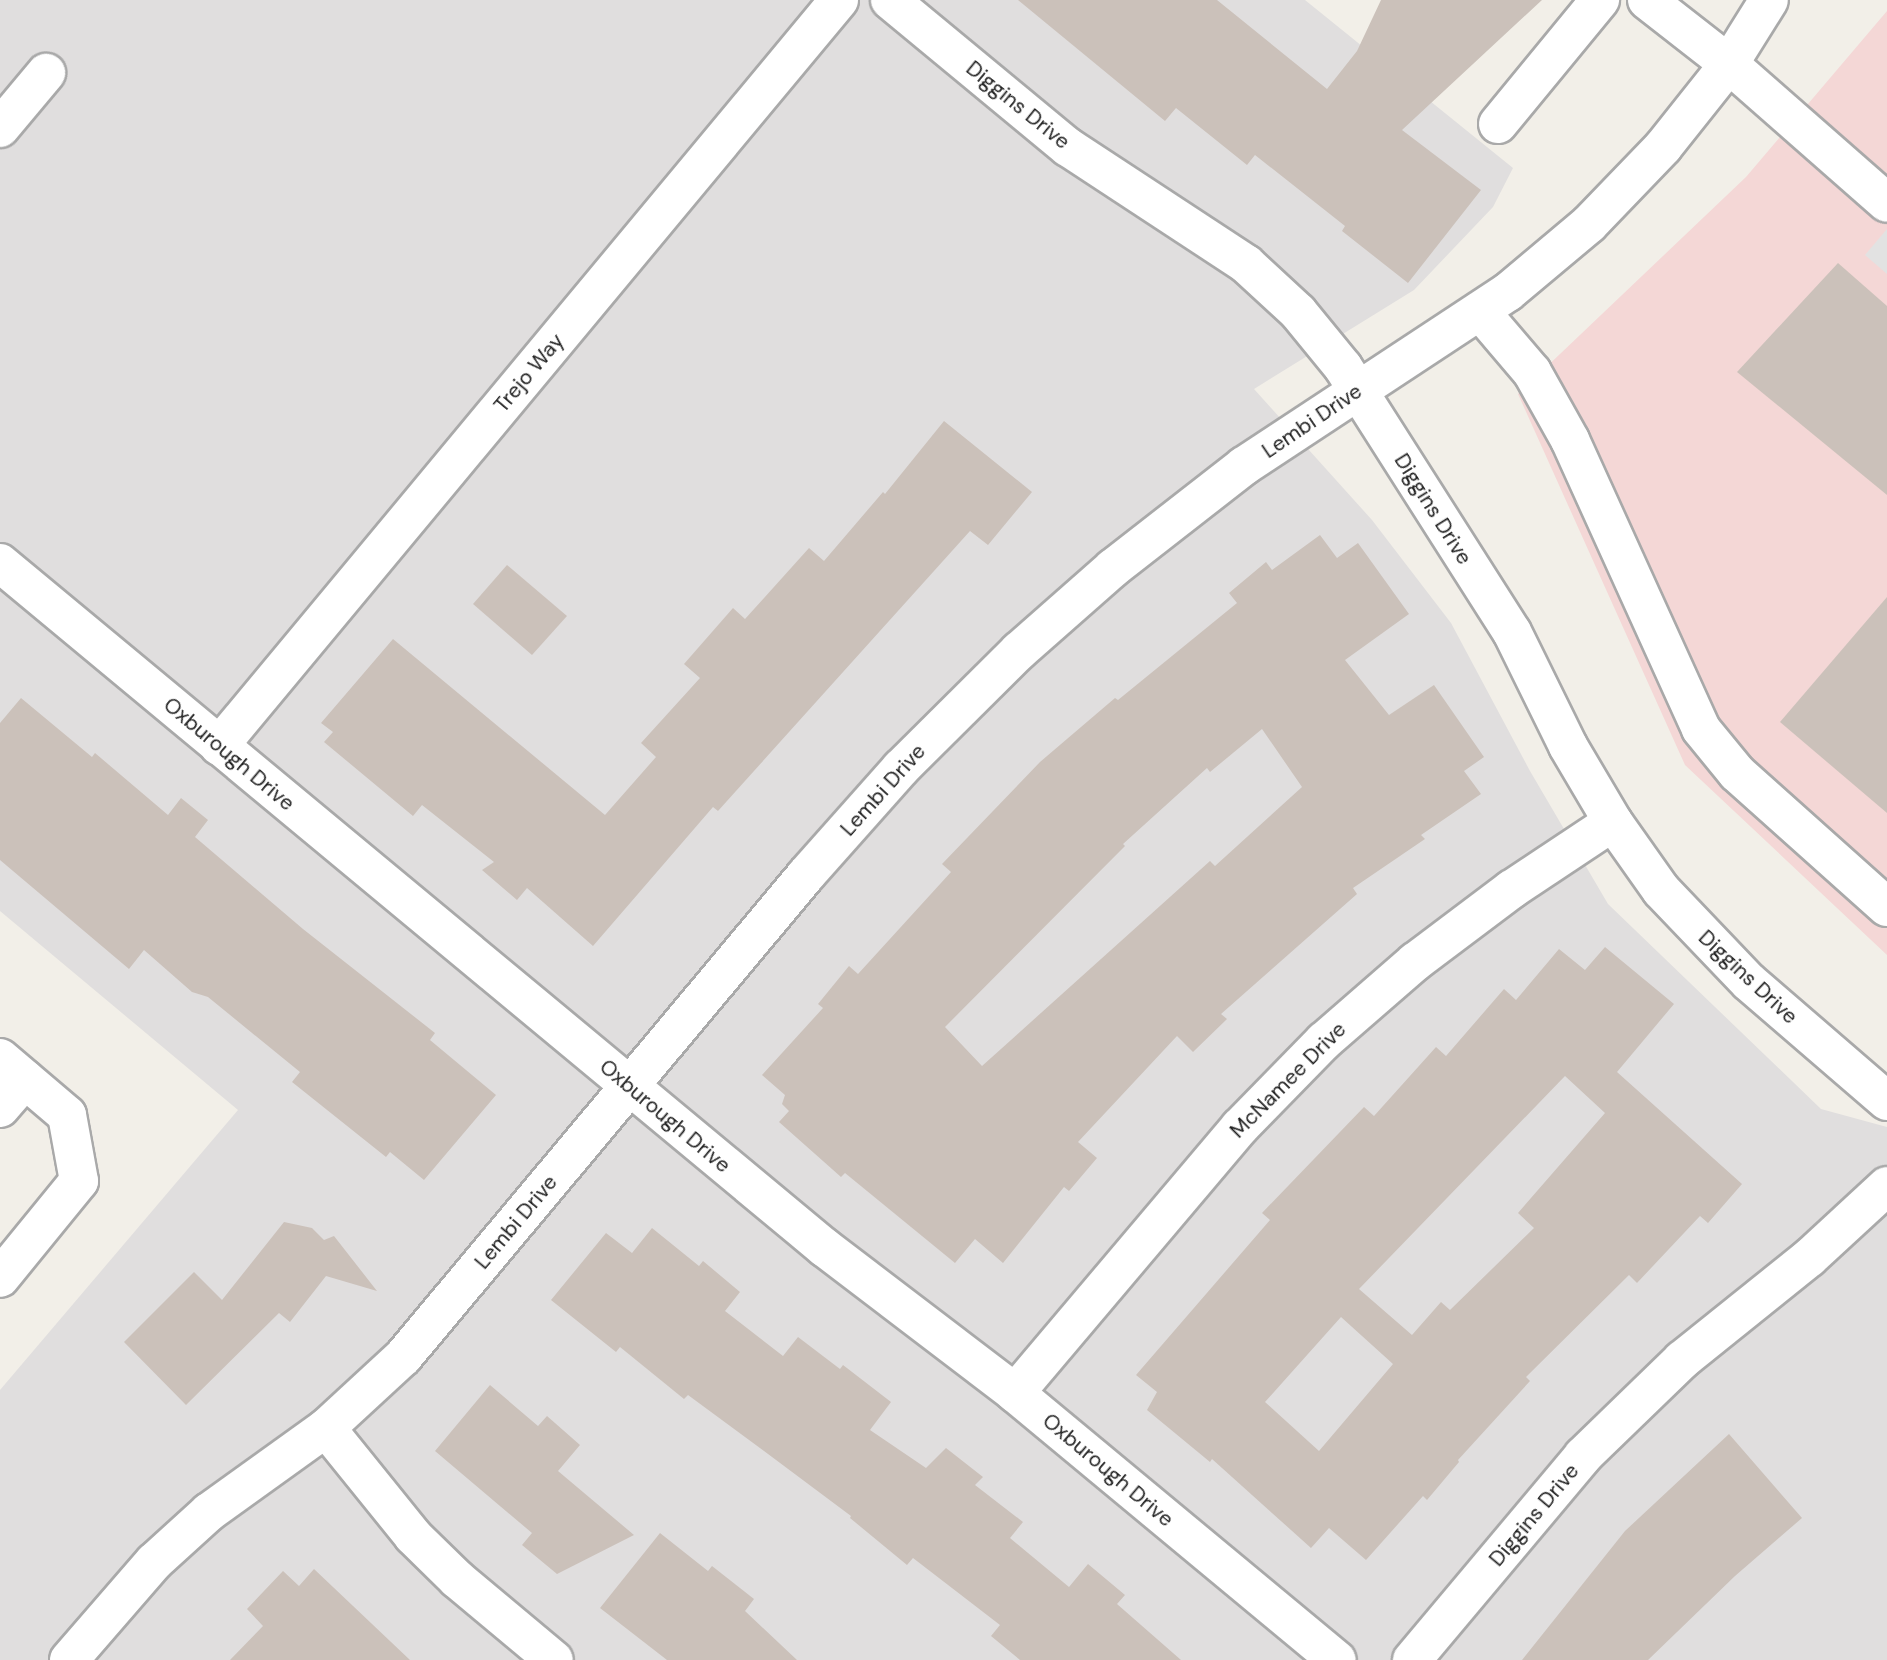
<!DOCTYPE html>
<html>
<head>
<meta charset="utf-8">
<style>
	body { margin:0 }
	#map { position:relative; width:1887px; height:1660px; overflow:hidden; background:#f2efe8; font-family:"DM Sans",sans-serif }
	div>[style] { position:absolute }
	.residential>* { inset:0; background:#e0dede }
	.commercial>* { inset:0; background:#f4d7d6 }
	.parking>* { inset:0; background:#e2e2e2 }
	.building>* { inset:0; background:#cbc1ba }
	.roads { filter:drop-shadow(2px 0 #a9a9a9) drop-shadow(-2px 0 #a9a9a9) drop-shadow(0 2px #a9a9a9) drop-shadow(0 -2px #a9a9a9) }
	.minor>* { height:38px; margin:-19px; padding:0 19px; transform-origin:19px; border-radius:19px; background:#fff }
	span { translate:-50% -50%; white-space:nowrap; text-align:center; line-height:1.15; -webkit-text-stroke:5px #fff; paint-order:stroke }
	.street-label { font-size:21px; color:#222 }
</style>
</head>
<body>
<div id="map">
	<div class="residential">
		<i style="clip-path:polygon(0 0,1305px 0,1513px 168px,1493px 207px,1414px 290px,1254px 389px,1372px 520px,1451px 623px,1530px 771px,1608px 904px,1821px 1109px,1887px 1127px,1887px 1660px,0 1660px,0 1390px,238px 1110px,0 911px)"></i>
	</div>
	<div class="commercial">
		<i style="clip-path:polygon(1887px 11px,1887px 955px,1685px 765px,1518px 394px,1746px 177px)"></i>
	</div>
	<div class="parking">
		<i style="clip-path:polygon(1887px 229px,1887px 274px,1865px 255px)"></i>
	</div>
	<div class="building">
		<i style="clip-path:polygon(1018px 0,1217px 0,1327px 89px,1357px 51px,1381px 0,1542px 0,1402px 130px,1481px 190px,1408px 283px,1342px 231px,1345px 226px,1255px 155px,1247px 165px,1176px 108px,1165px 121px)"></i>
		<i style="clip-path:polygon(1838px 263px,1887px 306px,1887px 495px,1737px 372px)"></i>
		<i style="clip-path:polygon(944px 421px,1032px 492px,988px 545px,970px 531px,718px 811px,713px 807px,593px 946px,527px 888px,517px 900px,482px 870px,494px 862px,422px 805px,413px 816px,324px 742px,333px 732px,321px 723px,393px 639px,605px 815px,656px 757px,641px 743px,700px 678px,684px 664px,733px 608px,745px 619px,809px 548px,824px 561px,883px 492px,885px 494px)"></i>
		<i style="clip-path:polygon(evenodd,1320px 535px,1337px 558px,1358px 543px,1409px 614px,1345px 660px,1389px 715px,1434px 685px,1484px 757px,1464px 771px,1481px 794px,1421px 835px,1425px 839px,1353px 888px,1357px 894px,1221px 1014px,1227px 1019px,1193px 1052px,1177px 1036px,1078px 1142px,1097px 1158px,1069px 1191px,1064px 1187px,1003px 1263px,975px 1239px,955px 1263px,845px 1173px,841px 1177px,779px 1122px,789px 1111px,782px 1104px,785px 1095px,762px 1075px,823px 1008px,818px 1004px,849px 966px,858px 974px,951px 872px,942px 864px,1040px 762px,1115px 698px,1118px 700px,1237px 603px,1229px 593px,1266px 562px,1272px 570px,1320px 535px,1262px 729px,1302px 787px,1215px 866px,1210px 861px,982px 1066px,945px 1027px,1125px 846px,1123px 844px,1207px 768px,1210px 772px,1262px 729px)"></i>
		<i style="clip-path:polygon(507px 565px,567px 616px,532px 655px,473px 604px)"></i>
		<i style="clip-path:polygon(1887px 597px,1887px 813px,1780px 722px)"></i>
		<i style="clip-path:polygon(21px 698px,92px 757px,95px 753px,168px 815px,181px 798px,208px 820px,195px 837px,303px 929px,435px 1033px,430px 1040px,496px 1095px,424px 1180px,390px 1152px,386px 1157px,292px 1082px,300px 1072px,208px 997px,192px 992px,144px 950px,129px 969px,0 860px,0 723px)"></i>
		<i style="clip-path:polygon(evenodd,1605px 947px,1674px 1004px,1617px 1072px,1742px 1184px,1708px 1223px,1700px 1216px,1637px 1283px,1629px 1275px,1526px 1377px,1530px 1381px,1458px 1460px,1459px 1462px,1427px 1500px,1423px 1496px,1366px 1560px,1329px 1528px,1311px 1548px,1212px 1459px,1210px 1462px,1147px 1410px,1157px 1392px,1136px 1375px,1270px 1220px,1262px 1213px,1364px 1107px,1374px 1116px,1436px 1047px,1446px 1056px,1504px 989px,1516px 1000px,1559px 949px,1585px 970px,1605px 947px,1565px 1076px,1605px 1113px,1518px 1213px,1534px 1228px,1450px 1310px,1441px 1302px,1412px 1335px,1359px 1289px,1565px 1076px,1605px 947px,1341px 1317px,1393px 1364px,1319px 1451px,1265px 1402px,1341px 1317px)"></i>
		<i style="clip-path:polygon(284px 1222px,312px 1228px,324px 1240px,334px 1236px,377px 1291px,326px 1276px,290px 1322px,279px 1313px,186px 1405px,124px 1342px,194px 1272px,222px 1300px)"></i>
		<i style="clip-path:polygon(652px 1228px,699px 1266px,703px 1261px,740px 1292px,725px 1311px,783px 1356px,798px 1337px,840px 1369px,843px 1365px,891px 1402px,870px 1430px,926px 1468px,946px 1448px,983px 1477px,975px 1485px,1023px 1522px,1010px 1538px,1069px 1587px,1088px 1564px,1125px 1595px,1117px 1604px,1181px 1660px,1020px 1660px,991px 1636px,1000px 1625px,913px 1558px,907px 1565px,850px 1518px,851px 1516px,764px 1451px,688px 1395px,684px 1399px,620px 1347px,616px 1352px,551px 1300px,606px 1233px,632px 1253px)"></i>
		<i style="clip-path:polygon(490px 1385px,538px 1426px,547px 1416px,580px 1445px,558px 1471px,634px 1535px,557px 1574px,522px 1545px,532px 1533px,435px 1451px)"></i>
		<i style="clip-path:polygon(1729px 1434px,1802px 1518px,1735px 1576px,1648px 1660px,1522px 1660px,1625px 1531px)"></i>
		<i style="clip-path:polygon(660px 1533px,708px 1571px,712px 1566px,754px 1599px,745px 1611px,797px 1660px,667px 1660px,600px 1608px)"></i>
		<i style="clip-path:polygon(314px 1569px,410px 1660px,230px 1660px,263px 1626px,247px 1609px,283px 1571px,299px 1586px)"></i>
	</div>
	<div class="roads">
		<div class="minor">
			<i style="left:890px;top:0;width:231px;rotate:39.6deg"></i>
			<i style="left:1068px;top:147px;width:213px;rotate:33.3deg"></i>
			<i style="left:1246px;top:264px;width:71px;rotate:42.7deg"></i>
			<i style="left:1298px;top:312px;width:71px;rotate:50.7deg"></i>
			<i style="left:1343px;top:367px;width:314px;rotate:57.5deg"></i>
			<i style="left:1512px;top:632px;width:127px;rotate:63.8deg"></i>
			<i style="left:1568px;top:746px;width:88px;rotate:59.4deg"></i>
			<i style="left:1613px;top:822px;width:83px;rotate:54.8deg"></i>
			<i style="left:1661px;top:890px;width:127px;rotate:46.3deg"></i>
			<i style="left:1749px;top:982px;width:182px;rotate:40.8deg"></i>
			<i style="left:1647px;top:0;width:104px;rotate:38deg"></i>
			<i style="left:1729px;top:64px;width:210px;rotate:41.3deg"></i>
			<i style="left:1498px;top:124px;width:161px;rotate:-50.6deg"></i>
			<i style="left:0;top:128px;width:72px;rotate:-50.1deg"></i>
			<i style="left:1480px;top:311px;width:80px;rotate:49.6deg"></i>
			<i style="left:1532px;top:372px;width:78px;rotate:60.8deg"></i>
			<i style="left:1570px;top:440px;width:317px;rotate:65.6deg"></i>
			<i style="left:1701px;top:729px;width:57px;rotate:50.7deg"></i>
			<i style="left:1737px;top:773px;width:201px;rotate:41.8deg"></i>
			<i style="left:0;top:563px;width:1072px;rotate:39.7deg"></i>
			<i style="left:825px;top:1248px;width:239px;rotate:37.3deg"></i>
			<i style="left:1015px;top:1393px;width:418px;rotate:39.7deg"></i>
			<i style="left:219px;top:746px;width:970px;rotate:-50.27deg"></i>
			<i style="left:0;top:1058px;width:88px;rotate:40.4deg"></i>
			<i style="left:67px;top:1115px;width:67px;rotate:79.7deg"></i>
			<i style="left:79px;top:1181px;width:125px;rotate:129.2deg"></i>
			<i style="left:0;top:1108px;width:38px;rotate:-49deg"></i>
			<i style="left:1015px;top:1393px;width:348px;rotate:-49.8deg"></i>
			<i style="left:1240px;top:1127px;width:120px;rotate:-45.7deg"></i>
			<i style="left:1324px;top:1041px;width:121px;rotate:-41deg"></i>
			<i style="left:1415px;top:962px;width:121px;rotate:-37deg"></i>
			<i style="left:1512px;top:889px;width:121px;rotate:-33.6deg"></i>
			<i style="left:326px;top:1428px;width:139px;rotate:51.1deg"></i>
			<i style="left:413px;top:1536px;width:62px;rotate:44.3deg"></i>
			<i style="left:457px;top:1579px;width:126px;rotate:39.9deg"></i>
			<i style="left:69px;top:1660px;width:130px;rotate:-49.1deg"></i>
			<i style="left:154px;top:1562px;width:74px;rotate:-42.3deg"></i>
			<i style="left:209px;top:1512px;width:144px;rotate:-35.7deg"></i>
			<i style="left:326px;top:1428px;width:105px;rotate:-42.7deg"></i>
			<i style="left:403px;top:1357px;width:628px;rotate:-50.1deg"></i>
			<i style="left:806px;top:875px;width:143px;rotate:-48.4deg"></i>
			<i style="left:901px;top:768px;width:166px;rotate:-44.8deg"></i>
			<i style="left:1019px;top:651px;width:125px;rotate:-41.4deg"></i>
			<i style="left:1113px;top:568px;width:166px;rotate:-37.9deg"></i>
			<i style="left:1244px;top:466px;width:316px;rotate:-33.4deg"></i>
			<i style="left:1508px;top:292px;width:106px;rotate:-40deg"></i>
			<i style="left:1589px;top:224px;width:107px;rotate:-46.1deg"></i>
			<i style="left:1663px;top:147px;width:106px;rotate:-51.5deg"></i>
			<i style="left:1729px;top:64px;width:75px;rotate:-58deg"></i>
			<i style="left:1412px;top:1660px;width:266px;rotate:-50deg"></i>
			<i style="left:1583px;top:1456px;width:138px;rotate:-44.1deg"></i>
			<i style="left:1682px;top:1360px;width:163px;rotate:-38.8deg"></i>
			<i style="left:1809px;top:1258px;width:106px;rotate:-42.7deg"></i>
		</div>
	</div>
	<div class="street-label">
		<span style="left:1018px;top:105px;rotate:39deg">Diggins Drive</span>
		<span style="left:529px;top:373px;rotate:-50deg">Trejo Way</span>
		<span style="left:1312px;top:421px;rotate:-34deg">Lembi Drive</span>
		<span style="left:1433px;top:509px;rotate:58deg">Diggins Drive</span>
		<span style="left:229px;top:754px;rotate:40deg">Oxburough Drive</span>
		<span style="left:883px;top:790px;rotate:-48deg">Lembi Drive</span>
		<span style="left:1748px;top:977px;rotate:43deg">Diggins Drive</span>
		<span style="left:1288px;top:1080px;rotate:-45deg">McNamee Drive</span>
		<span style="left:665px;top:1116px;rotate:40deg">Oxburough Drive</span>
		<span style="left:516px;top:1222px;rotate:-50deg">Lembi Drive</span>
		<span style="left:1108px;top:1470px;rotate:40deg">Oxburough Drive</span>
		<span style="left:1534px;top:1515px;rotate:-50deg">Diggins Drive</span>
	</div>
</div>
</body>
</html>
